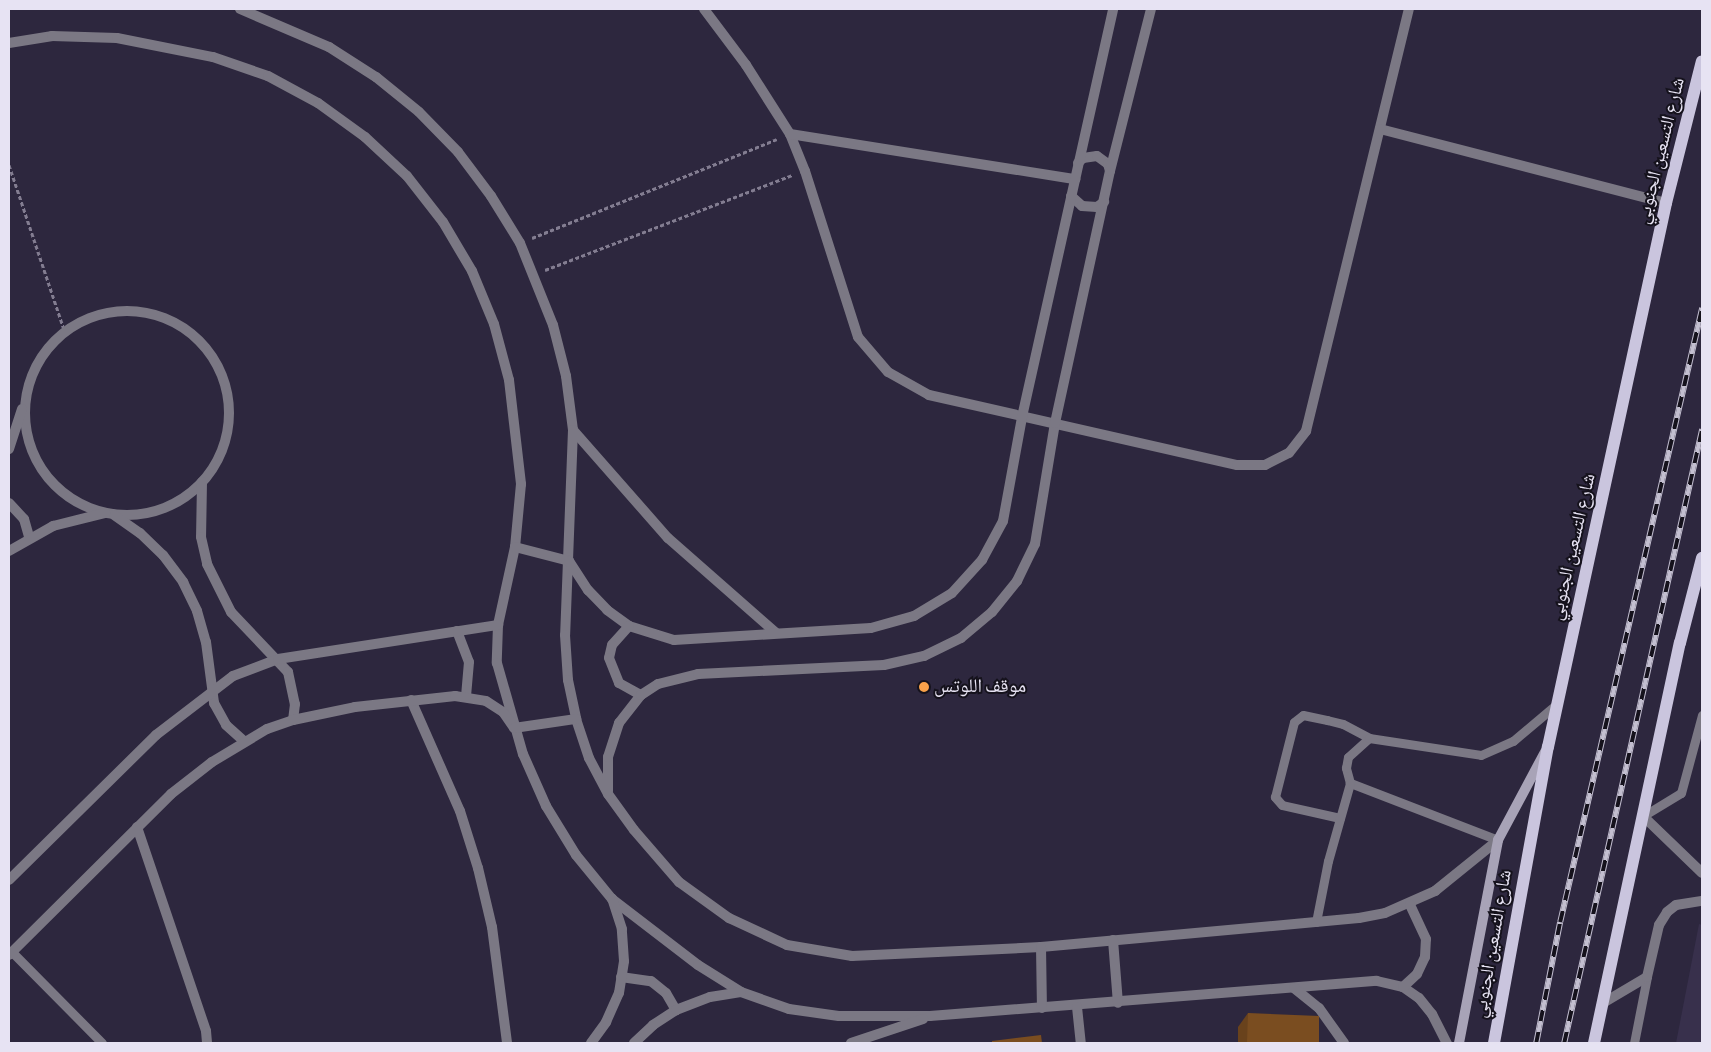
<!DOCTYPE html>
<html>
<head>
<meta charset="utf-8">
<style>
	body { margin:0 }
	#map { position:relative; width:1711px; height:1052px; overflow:hidden; background:#2d273e; font-family:"Alegreya Sans","Noto Naskh Arabic",sans-serif }
	div>[style] { position:absolute }
	.built>* { inset:0; background:#38304c }
	.path>* { height:3px; margin-top:-1.5px; transform-origin:0; background:repeating-linear-gradient(90deg,#837d91 0 4px,transparent 0 6.5px) }
	.lane>* { height:9px; margin:-4.5px; padding:0 4.5px; transform-origin:4.5px; border-radius:4.5px; background:#7b7884 }
	.street>* { height:10px; margin:-5px; padding:0 5px; transform-origin:5px; border-radius:5px; background:#7b7884 }
	.street>.ring { margin:-5px; padding:0; box-sizing:content-box; background:none; border:10px solid #7b7884; border-radius:50% }
	.secondary>* { height:10px; margin:-5px; padding:0 5px; transform-origin:5px; border-radius:5px; background:#a8a3b7 }
	.primary>* { height:12px; margin:-6px; padding:0 6px; transform-origin:6px; border-radius:6px; background:#cac5de }
	.rail>* { height:5.5px; margin-top:-2.75px; transform-origin:0; background:repeating-linear-gradient(90deg,#15121c 0 11px,#c3bfd0 0 22px); box-sizing:border-box; border-block:1px solid #c3bfd0 }
	.wall>* { inset:0; background:#69421c }
	.building>* { inset:0; background:#7a4d20 }
	.dots>* { width:14px; height:14px; translate:-50% -50%; box-sizing:border-box; border:2px solid #15121c; border-radius:50% }
	span { translate:-50% -50%; white-space:nowrap; text-align:center; line-height:1.15; -webkit-text-stroke:4px #15121c; paint-order:stroke }
	.street-label { font-size:19px; color:#e7e3f3 }
	.poi-label { font-size:19px; color:#e7e3f3 }
	.left { translate:0 -50%; text-align:left }
	.frame { position:absolute; inset:0; border:10px solid #e7e3f3; pointer-events:none }
</style>
</head>
<body>
<div id="map">
	<div class="built">
		<i style="clip-path:polygon(1699px 924px,1702px 925px,1702px 1043px,1676px 1043px)"></i>
	</div>
	<div class="path">
		<i style="left:9px;top:165px;width:176px;rotate:71.5deg"></i>
		<i style="left:532px;top:238px;width:264px;rotate:-22deg"></i>
		<i style="left:545px;top:270px;width:266px;rotate:-21deg"></i>
	</div>
	<div class="lane">
		<i style="left:1643px;top:816px;width:44px;rotate:-31.2deg"></i>
		<i style="left:1681px;top:793px;width:81px;rotate:-74.9deg"></i>
		<i style="left:1340px;top:818px;width:59px;rotate:-167.4deg"></i>
		<i style="left:1282px;top:805px;width:11px;rotate:-131deg"></i>
		<i style="left:1275px;top:797px;width:77px;rotate:-75.8deg"></i>
		<i style="left:1294px;top:722px;width:11px;rotate:-38deg"></i>
		<i style="left:1303px;top:715px;width:25px;rotate:12deg"></i>
		<i style="left:1327px;top:720px;width:16px;rotate:14deg"></i>
		<i style="left:1343px;top:724px;width:30px;rotate:28deg"></i>
		<i style="left:1498px;top:840px;width:159px;rotate:-158.9deg"></i>
		<i style="left:1350px;top:783px;width:16px;rotate:-105deg"></i>
		<i style="left:1346px;top:768px;width:11px;rotate:-80deg"></i>
		<i style="left:1348px;top:757px;width:28px;rotate:-42deg"></i>
		<i style="left:1369px;top:738px;width:113px;rotate:8.6deg"></i>
		<i style="left:1481px;top:755px;width:35px;rotate:-24deg"></i>
		<i style="left:1513px;top:741px;width:57px;rotate:-40.1deg"></i>
		<i style="left:1316px;top:922px;width:62px;rotate:-78.9deg"></i>
		<i style="left:1328px;top:861px;width:81px;rotate:-74.2deg"></i>
		<i style="left:12px;top:952px;width:128px;rotate:45.3deg"></i>
		<i style="left:1634px;top:1043px;width:67px;rotate:-78.9deg"></i>
	</div>
	<div class="street">
		<i style="left:240px;top:9px;width:97px;rotate:23.1deg"></i>
		<i style="left:329px;top:47px;width:56px;rotate:32.6deg"></i>
		<i style="left:376px;top:77px;width:55px;rotate:39.1deg"></i>
		<i style="left:419px;top:112px;width:56px;rotate:45.7deg"></i>
		<i style="left:458px;top:152px;width:55px;rotate:53.1deg"></i>
		<i style="left:491px;top:196px;width:55px;rotate:58.3deg"></i>
		<i style="left:520px;top:243px;width:88px;rotate:68.1deg"></i>
		<i style="left:553px;top:325px;width:53px;rotate:75.7deg"></i>
		<i style="left:566px;top:376px;width:54px;rotate:82.6deg"></i>
		<i style="left:573px;top:430px;width:205px;rotate:92.2deg"></i>
		<i style="left:565px;top:635px;width:45px;rotate:86.2deg"></i>
		<i style="left:568px;top:680px;width:40px;rotate:78deg"></i>
		<i style="left:576px;top:719px;width:41px;rotate:71.6deg"></i>
		<i style="left:589px;top:758px;width:41px;rotate:62.2deg"></i>
		<i style="left:608px;top:794px;width:44px;rotate:54.2deg"></i>
		<i style="left:634px;top:830px;width:69px;rotate:49.1deg"></i>
		<i style="left:679px;top:882px;width:62px;rotate:35.8deg"></i>
		<i style="left:729px;top:918px;width:64px;rotate:25deg"></i>
		<i style="left:787px;top:945px;width:66px;rotate:9.6deg"></i>
		<i style="left:852px;top:956px;width:189px;rotate:-2.7deg"></i>
		<i style="left:1041px;top:947px;width:319px;rotate:-5.2deg"></i>
		<i style="left:1359px;top:918px;width:26px;rotate:-11deg"></i>
		<i style="left:1385px;top:913px;width:55px;rotate:-23.7deg"></i>
		<i style="left:1435px;top:891px;width:81px;rotate:-39deg"></i>
		<i style="left:704px;top:9px;width:70px;rotate:53.1deg"></i>
		<i style="left:746px;top:65px;width:82px;rotate:57.5deg"></i>
		<i style="left:790px;top:134px;width:40px;rotate:68deg"></i>
		<i style="left:805px;top:171px;width:174px;rotate:72.3deg"></i>
		<i style="left:858px;top:337px;width:46px;rotate:49.4deg"></i>
		<i style="left:888px;top:372px;width:47px;rotate:29.3deg"></i>
		<i style="left:929px;top:395px;width:316px;rotate:12.8deg"></i>
		<i style="left:1237px;top:465px;width:28px"></i>
		<i style="left:1265px;top:465px;width:27px;rotate:-27deg"></i>
		<i style="left:1289px;top:453px;width:28px;rotate:-52deg"></i>
		<i style="left:1306px;top:431px;width:434px;rotate:-76.3deg"></i>
		<i style="left:9px;top:43px;width:44px;rotate:-9.2deg"></i>
		<i style="left:52px;top:36px;width:65px;rotate:1.8deg"></i>
		<i style="left:117px;top:38px;width:98px;rotate:11.2deg"></i>
		<i style="left:213px;top:57px;width:58px;rotate:19.1deg"></i>
		<i style="left:268px;top:76px;width:57px;rotate:28.4deg"></i>
		<i style="left:318px;top:103px;width:58px;rotate:35.9deg"></i>
		<i style="left:365px;top:137px;width:57px;rotate:42.9deg"></i>
		<i style="left:407px;top:176px;width:58px;rotate:52deg"></i>
		<i style="left:443px;top:222px;width:57px;rotate:59.4deg"></i>
		<i style="left:472px;top:271px;width:57px;rotate:67.5deg"></i>
		<i style="left:494px;top:324px;width:58px;rotate:75deg"></i>
		<i style="left:509px;top:380px;width:105px;rotate:83.4deg"></i>
		<i style="left:521px;top:484px;width:63px;rotate:95.4deg"></i>
		<i style="left:515px;top:547px;width:80px;rotate:102.3deg"></i>
		<i style="left:498px;top:625px;width:38px;rotate:92deg"></i>
		<i style="left:497px;top:663px;width:95px;rotate:74.1deg"></i>
		<i style="left:523px;top:754px;width:57px;rotate:66.1deg"></i>
		<i style="left:546px;top:806px;width:57px;rotate:58.5deg"></i>
		<i style="left:576px;top:855px;width:57px;rotate:50.7deg"></i>
		<i style="left:612px;top:899px;width:108px;rotate:37.5deg"></i>
		<i style="left:698px;top:965px;width:51px;rotate:32.1deg"></i>
		<i style="left:741px;top:992px;width:51px;rotate:19.5deg"></i>
		<i style="left:789px;top:1009px;width:50px;rotate:8deg"></i>
		<i style="left:839px;top:1016px;width:91px"></i>
		<i style="left:930px;top:1016px;width:448px;rotate:-4.5deg"></i>
		<i style="left:1377px;top:981px;width:27px;rotate:13deg"></i>
		<i style="left:1403px;top:987px;width:19px;rotate:35deg"></i>
		<i style="left:1419px;top:998px;width:21px;rotate:51deg"></i>
		<i style="left:1432px;top:1014px;width:33px;rotate:63deg"></i>
		<i style="left:1380px;top:129px;width:295px;rotate:14.5deg"></i>
		<i style="left:790px;top:134px;width:289px;rotate:9deg"></i>
		<i style="left:1078px;top:163px;width:7px;rotate:-45deg"></i>
		<i style="left:1083px;top:158px;width:14px;rotate:-8deg"></i>
		<i style="left:1097px;top:156px;width:14px;rotate:36deg"></i>
		<i style="left:1108px;top:164px;width:7px;rotate:74deg"></i>
		<i style="left:1071px;top:196px;width:15px;rotate:42deg"></i>
		<i style="left:1082px;top:206px;width:15px;rotate:4deg"></i>
		<i style="left:1097px;top:207px;width:9px;rotate:-36deg"></i>
		<i class="ring" style="left:25px;top:311px;width:194px;height:194px"></i>
		<i style="left:573px;top:430px;width:144px;rotate:48.7deg"></i>
		<i style="left:668px;top:538px;width:144px;rotate:41.3deg"></i>
		<i style="left:9px;top:449px;width:42px;rotate:-72deg"></i>
		<i style="left:202px;top:482px;width:55px;rotate:91deg"></i>
		<i style="left:201px;top:537px;width:28px;rotate:77deg"></i>
		<i style="left:207px;top:564px;width:54px;rotate:63.4deg"></i>
		<i style="left:231px;top:612px;width:83px;rotate:46.5deg"></i>
		<i style="left:288px;top:672px;width:33px;rotate:78deg"></i>
		<i style="left:295px;top:704px;width:16px;rotate:97deg"></i>
		<i style="left:9px;top:503px;width:22px;rotate:47deg"></i>
		<i style="left:24px;top:519px;width:19px;rotate:74deg"></i>
		<i style="left:114px;top:515px;width:32px;rotate:35deg"></i>
		<i style="left:140px;top:533px;width:32px;rotate:44deg"></i>
		<i style="left:163px;top:555px;width:34px;rotate:53deg"></i>
		<i style="left:183px;top:582px;width:32px;rotate:64deg"></i>
		<i style="left:197px;top:611px;width:32px;rotate:74deg"></i>
		<i style="left:206px;top:642px;width:62px;rotate:82.5deg"></i>
		<i style="left:214px;top:703px;width:25px;rotate:61deg"></i>
		<i style="left:226px;top:725px;width:24px;rotate:42deg"></i>
		<i style="left:515px;top:547px;width:56px;rotate:14.5deg"></i>
		<i style="left:569px;top:561px;width:35px;rotate:57deg"></i>
		<i style="left:588px;top:590px;width:28px;rotate:46deg"></i>
		<i style="left:607px;top:610px;width:27px;rotate:36deg"></i>
		<i style="left:629px;top:626px;width:47px;rotate:17.3deg"></i>
		<i style="left:674px;top:640px;width:197px;rotate:-3.5deg"></i>
		<i style="left:871px;top:628px;width:45px;rotate:-15.6deg"></i>
		<i style="left:914px;top:616px;width:44px;rotate:-31.2deg"></i>
		<i style="left:952px;top:593px;width:45px;rotate:-47.7deg"></i>
		<i style="left:982px;top:560px;width:44px;rotate:-61.7deg"></i>
		<i style="left:1003px;top:521px;width:106px;rotate:-79.6deg"></i>
		<i style="left:1022px;top:417px;width:418px;rotate:-77.4deg"></i>
		<i style="left:9px;top:551px;width:51px;rotate:-29.6deg"></i>
		<i style="left:53px;top:526px;width:54px;rotate:-14deg"></i>
		<i style="left:629px;top:626px;width:25px;rotate:132deg"></i>
		<i style="left:612px;top:645px;width:13px;rotate:103deg"></i>
		<i style="left:609px;top:658px;width:27px;rotate:68deg"></i>
		<i style="left:619px;top:683px;width:25px;rotate:29deg"></i>
		<i style="left:457px;top:631px;width:33px;rotate:69deg"></i>
		<i style="left:469px;top:662px;width:34px;rotate:95deg"></i>
		<i style="left:411px;top:700px;width:121px;rotate:66.2deg"></i>
		<i style="left:460px;top:811px;width:60px;rotate:72.5deg"></i>
		<i style="left:478px;top:868px;width:61px;rotate:76.7deg"></i>
		<i style="left:492px;top:927px;width:117px;rotate:82.6deg"></i>
		<i style="left:608px;top:791px;width:34px;rotate:-90deg"></i>
		<i style="left:608px;top:757px;width:36px;rotate:-72deg"></i>
		<i style="left:619px;top:723px;width:36px;rotate:-52deg"></i>
		<i style="left:641px;top:695px;width:20px;rotate:-33deg"></i>
		<i style="left:658px;top:684px;width:41px;rotate:-14deg"></i>
		<i style="left:698px;top:674px;width:186px;rotate:-2.8deg"></i>
		<i style="left:884px;top:665px;width:41px;rotate:-12.7deg"></i>
		<i style="left:924px;top:656px;width:41px;rotate:-25.9deg"></i>
		<i style="left:961px;top:638px;width:40px;rotate:-40deg"></i>
		<i style="left:992px;top:612px;width:40px;rotate:-51deg"></i>
		<i style="left:1017px;top:581px;width:41px;rotate:-64.1deg"></i>
		<i style="left:1035px;top:544px;width:123px;rotate:-80.6deg"></i>
		<i style="left:1055px;top:423px;width:258px;rotate:-77.7deg"></i>
		<i style="left:1110px;top:171px;width:167px;rotate:-75.8deg"></i>
		<i style="left:1643px;top:816px;width:82px;rotate:44deg"></i>
		<i style="left:137px;top:827px;width:215px;rotate:71.3deg"></i>
		<i style="left:206px;top:1031px;width:12px;rotate:85deg"></i>
		<i style="left:9px;top:880px;width:206px;rotate:-44.6deg"></i>
		<i style="left:156px;top:735px;width:97px;rotate:-37.5deg"></i>
		<i style="left:233px;top:676px;width:48px;rotate:-20.7deg"></i>
		<i style="left:278px;top:659px;width:223px;rotate:-8.8deg"></i>
		<i style="left:1113px;top:940px;width:63px;rotate:85.5deg"></i>
		<i style="left:1041px;top:947px;width:61px;rotate:89.1deg"></i>
		<i style="left:9px;top:955px;width:228px;rotate:-44.8deg"></i>
		<i style="left:171px;top:794px;width:52px;rotate:-38deg"></i>
		<i style="left:212px;top:762px;width:64px;rotate:-31deg"></i>
		<i style="left:267px;top:729px;width:28px;rotate:-19deg"></i>
		<i style="left:293px;top:720px;width:63px;rotate:-11.8deg"></i>
		<i style="left:355px;top:707px;width:101px;rotate:-6.3deg"></i>
		<i style="left:455px;top:696px;width:31px;rotate:9deg"></i>
		<i style="left:486px;top:701px;width:20px;rotate:33deg"></i>
		<i style="left:503px;top:712px;width:19px;rotate:55deg"></i>
		<i style="left:514px;top:728px;width:63px;rotate:-8.3deg"></i>
		<i style="left:621px;top:977px;width:30px;rotate:8deg"></i>
		<i style="left:651px;top:981px;width:19px;rotate:39deg"></i>
		<i style="left:666px;top:993px;width:20px;rotate:60deg"></i>
		<i style="left:1403px;top:987px;width:19px;rotate:-43deg"></i>
		<i style="left:1417px;top:974px;width:19px;rotate:-65deg"></i>
		<i style="left:1425px;top:957px;width:18px;rotate:-87deg"></i>
		<i style="left:1426px;top:939px;width:38px;rotate:-115deg"></i>
		<i style="left:1294px;top:988px;width:32px;rotate:39deg"></i>
		<i style="left:1319px;top:1008px;width:43px;rotate:54.5deg"></i>
		<i style="left:1603px;top:1003px;width:51px;rotate:-30.6deg"></i>
		<i style="left:1647px;top:977px;width:53px;rotate:-77deg"></i>
		<i style="left:1659px;top:925px;width:15px;rotate:-58deg"></i>
		<i style="left:1667px;top:912px;width:11px;rotate:-38deg"></i>
		<i style="left:1676px;top:905px;width:26px;rotate:-9deg"></i>
		<i style="left:1077px;top:1007px;width:36px;rotate:84deg"></i>
		<i style="left:591px;top:1043px;width:26px;rotate:-54deg"></i>
		<i style="left:606px;top:1022px;width:32px;rotate:-66deg"></i>
		<i style="left:619px;top:993px;width:32px;rotate:-81deg"></i>
		<i style="left:624px;top:961px;width:32px;rotate:-94deg"></i>
		<i style="left:622px;top:929px;width:32px;rotate:-108deg"></i>
		<i style="left:634px;top:1043px;width:26px;rotate:-43deg"></i>
		<i style="left:653px;top:1025px;width:27px;rotate:-33deg"></i>
		<i style="left:676px;top:1010px;width:36px;rotate:-21deg"></i>
		<i style="left:710px;top:997px;width:31px;rotate:-9deg"></i>
		<i style="left:851px;top:1043px;width:76px;rotate:-18.4deg"></i>
	</div>
	<div class="secondary">
		<i style="left:1459px;top:1043px;width:207px;rotate:-79.1deg"></i>
		<i style="left:1498px;top:840px;width:100px;rotate:-61.9deg"></i>
	</div>
	<div class="primary">
		<i style="left:1494px;top:1043px;width:301px;rotate:-79.7deg"></i>
		<i style="left:1548px;top:747px;width:557px;rotate:-77.76deg"></i>
		<i style="left:1666px;top:203px;width:146px;rotate:-75.8deg"></i>
		<i style="left:1594px;top:1043px;width:409px;rotate:-77.9deg"></i>
		<i style="left:1680px;top:643px;width:88px;rotate:-75.5deg"></i>
	</div>
	<div class="rail">
		<i style="left:1536px;top:1043px;width:123px;rotate:-78.8deg"></i>
		<i style="left:1560px;top:922px;width:630px;rotate:-76.98deg"></i>
		<i style="left:1564px;top:1043px;width:629px;rotate:-77.33deg"></i>
	</div>
	<div class="wall">
		<i style="clip-path:polygon(1248px 1013px,1319px 1043px,1238px 1043px,1238px 1027px)"></i>
	</div>
	<div class="building">
		<i style="clip-path:polygon(1248px 1013px,1319px 1016px,1319px 1043px,1247px 1043px)"></i>
		<i style="clip-path:polygon(1041px 1035px,1042px 1043px,992px 1043px,992px 1041px)"></i>
	</div>
	<div class="dots">
		<i style="left:924px;top:687px;background:#f8a14a"></i>
	</div>
	<div class="street-label">
		<span style="left:1661px;top:151px;rotate:-76deg">شارع التسعين الجنوبي</span>
		<span style="left:1573px;top:547px;rotate:-77deg">شارع التسعين الجنوبي</span>
		<span style="left:1493px;top:944px;rotate:-80deg">شارع التسعين الجنوبي</span>
	</div>
	<div class="poi-label">
		<span class="left" style="left:934px;top:687px">موقف اللوتس</span>
	</div>
	<div class="frame"></div>
</div>
</body>
</html>
